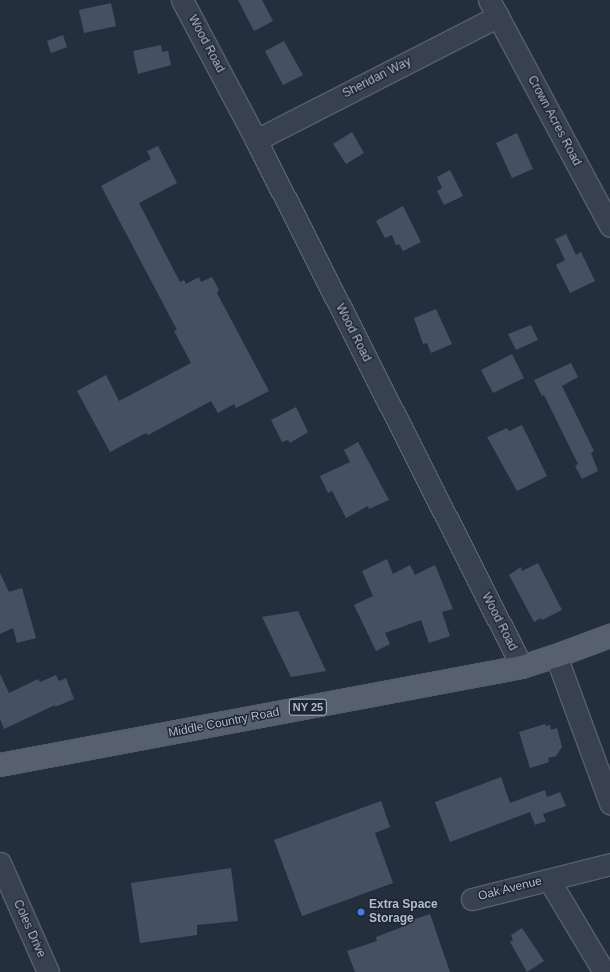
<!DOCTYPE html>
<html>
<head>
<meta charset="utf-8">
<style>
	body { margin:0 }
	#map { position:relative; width:610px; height:972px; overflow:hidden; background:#242f3e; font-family:Helvetica,sans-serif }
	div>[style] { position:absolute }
	.building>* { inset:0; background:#455162 }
	.roads { filter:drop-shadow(1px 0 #565f6c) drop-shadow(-1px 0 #565f6c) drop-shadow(0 1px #565f6c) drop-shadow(0 -1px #565f6c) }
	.minor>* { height:21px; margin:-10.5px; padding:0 10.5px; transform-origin:10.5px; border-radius:10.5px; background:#38414e }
	.major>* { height:22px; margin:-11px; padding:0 11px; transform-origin:11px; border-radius:11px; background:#56606e }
	.dots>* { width:11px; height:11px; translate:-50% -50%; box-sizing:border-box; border:2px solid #1d2633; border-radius:50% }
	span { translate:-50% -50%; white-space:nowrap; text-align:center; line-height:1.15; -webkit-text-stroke:3px #1d2633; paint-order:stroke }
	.shield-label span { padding:1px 3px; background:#1d2633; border:1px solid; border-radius:3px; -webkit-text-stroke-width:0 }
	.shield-label { font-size:11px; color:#b4bcc9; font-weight:700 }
	.street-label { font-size:12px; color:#b4bcc9 }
	.poi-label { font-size:12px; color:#b4bcc9; font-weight:700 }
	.left { translate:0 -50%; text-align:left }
</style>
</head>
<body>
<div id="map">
	<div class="building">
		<i style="clip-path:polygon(238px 0,262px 0,273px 21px,254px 31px)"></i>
		<i style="clip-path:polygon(111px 3px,116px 26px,84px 33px,79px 10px)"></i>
		<i style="clip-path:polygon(63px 35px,67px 47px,51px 53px,47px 41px)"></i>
		<i style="clip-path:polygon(284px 41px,303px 75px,283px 85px,265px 51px)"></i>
		<i style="clip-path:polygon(161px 45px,162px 52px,168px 51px,171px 65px,138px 74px,133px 51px)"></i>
		<i style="clip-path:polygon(352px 132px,364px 153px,346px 164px,333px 144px)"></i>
		<i style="clip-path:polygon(517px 133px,533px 169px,512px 178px,496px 143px)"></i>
		<i style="clip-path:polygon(158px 146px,177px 183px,139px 203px,180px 282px,184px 280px,186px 284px,199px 277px,201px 282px,212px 277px,219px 290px,217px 293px,269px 391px,236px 408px,234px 404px,218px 413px,211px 401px,148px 435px,146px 433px,110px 452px,77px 391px,106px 375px,119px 401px,191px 363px,174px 331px,177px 330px,101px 186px,151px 159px,147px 151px)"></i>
		<i style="clip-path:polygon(450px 170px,463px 196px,444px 205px,437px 191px,442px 188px,437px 177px)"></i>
		<i style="clip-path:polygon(403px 206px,421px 242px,403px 251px,399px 244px,396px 245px,392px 235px,385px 238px,376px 221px)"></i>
		<i style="clip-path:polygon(566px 234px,576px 255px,581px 252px,595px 281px,570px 293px,556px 265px,565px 260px,555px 239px)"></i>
		<i style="clip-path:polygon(436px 309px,452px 344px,431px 353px,427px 343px,423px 344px,414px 318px)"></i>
		<i style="clip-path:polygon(531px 325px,538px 340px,516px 350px,508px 334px)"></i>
		<i style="clip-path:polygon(512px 354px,524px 378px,493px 393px,481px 370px)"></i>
		<i style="clip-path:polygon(571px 363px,578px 377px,562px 386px,594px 451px,591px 453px,598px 471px,582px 479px,575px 466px,578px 464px,544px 395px,542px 396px,534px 380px)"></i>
		<i style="clip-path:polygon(296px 407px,308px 432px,290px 443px,288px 440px,282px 442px,271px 420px)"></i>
		<i style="clip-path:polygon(522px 425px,547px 476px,517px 491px,487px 437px,507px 428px,509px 431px)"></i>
		<i style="clip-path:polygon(358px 442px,389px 500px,369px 509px,368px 506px,346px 518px,332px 491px,328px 493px,320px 476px,350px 462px,344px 450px)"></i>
		<i style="clip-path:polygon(387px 559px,393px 574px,410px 565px,415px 575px,435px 565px,453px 609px,442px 612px,450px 636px,429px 643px,421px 620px,385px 633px,390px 644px,376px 651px,354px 605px,373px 596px,362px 571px)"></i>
		<i style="clip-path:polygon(538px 563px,562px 610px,542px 620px,541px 618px,534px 622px,509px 575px,521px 567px,522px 571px)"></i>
		<i style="clip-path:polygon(0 573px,9px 592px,22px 588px,36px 638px,17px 643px,13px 628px,0 634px)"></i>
		<i style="clip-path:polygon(298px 611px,326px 671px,291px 677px,262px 617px)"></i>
		<i style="clip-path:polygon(0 674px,9px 693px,38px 679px,40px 682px,56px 675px,59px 681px,66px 678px,74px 699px,55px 707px,55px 705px,4px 729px,0 719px)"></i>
		<i style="clip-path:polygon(545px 724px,546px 726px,550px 725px,551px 730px,557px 728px,562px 747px,556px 756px,548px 758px,549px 762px,530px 768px,519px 732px)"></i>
		<i style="clip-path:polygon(501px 777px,510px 803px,545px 790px,547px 797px,560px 792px,566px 806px,543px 814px,546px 821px,535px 825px,530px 812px,450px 842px,435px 802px)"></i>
		<i style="clip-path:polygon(381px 801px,390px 827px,375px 833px,393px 883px,302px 916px,274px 840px)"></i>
		<i style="clip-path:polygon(231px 868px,238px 921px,197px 925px,197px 935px,140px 943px,131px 883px)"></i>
		<i style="clip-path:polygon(430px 914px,450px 972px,355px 972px,347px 951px,377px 941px,376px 937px,410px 924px,409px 921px)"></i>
		<i style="clip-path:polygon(522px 928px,544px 961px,527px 972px,510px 942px,513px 940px,511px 935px)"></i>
	</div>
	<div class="roads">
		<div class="minor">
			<i style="left:182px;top:0;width:158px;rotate:62.1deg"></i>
			<i style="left:256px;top:140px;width:590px;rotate:63.22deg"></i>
			<i style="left:489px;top:0;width:256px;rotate:61.8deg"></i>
			<i style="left:256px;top:140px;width:272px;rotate:-27.1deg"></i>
			<i style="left:556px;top:656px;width:157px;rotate:69.8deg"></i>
			<i style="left:0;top:863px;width:119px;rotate:66.2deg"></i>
			<i style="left:549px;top:880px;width:107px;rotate:59.1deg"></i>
			<i style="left:472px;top:899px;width:142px;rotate:-14.2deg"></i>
		</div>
		<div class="major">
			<i style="left:0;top:765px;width:531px;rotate:-10.63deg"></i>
			<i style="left:522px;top:667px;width:36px;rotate:-18deg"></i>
			<i style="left:556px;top:656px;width:58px;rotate:-20.3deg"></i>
		</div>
	</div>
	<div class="dots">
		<i style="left:361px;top:912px;background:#3f7fe0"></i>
	</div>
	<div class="shield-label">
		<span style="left:308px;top:707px">NY 25</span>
	</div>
	<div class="street-label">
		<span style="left:206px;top:44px;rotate:62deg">Wood Road</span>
		<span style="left:377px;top:78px;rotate:-27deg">Sheridan Way</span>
		<span style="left:554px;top:121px;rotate:62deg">Crown Acres Road</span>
		<span style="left:353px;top:333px;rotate:63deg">Wood Road</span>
		<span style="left:499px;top:622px;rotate:63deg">Wood Road</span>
		<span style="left:224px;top:723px;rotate:-11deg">Middle Country Road</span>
		<span style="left:510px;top:889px;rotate:-14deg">Oak Avenue</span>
		<span style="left:29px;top:929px;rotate:66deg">Coles Drive</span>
	</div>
	<div class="poi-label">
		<span class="left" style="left:369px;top:912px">Extra Space<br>Storage</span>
	</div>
</div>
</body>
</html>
